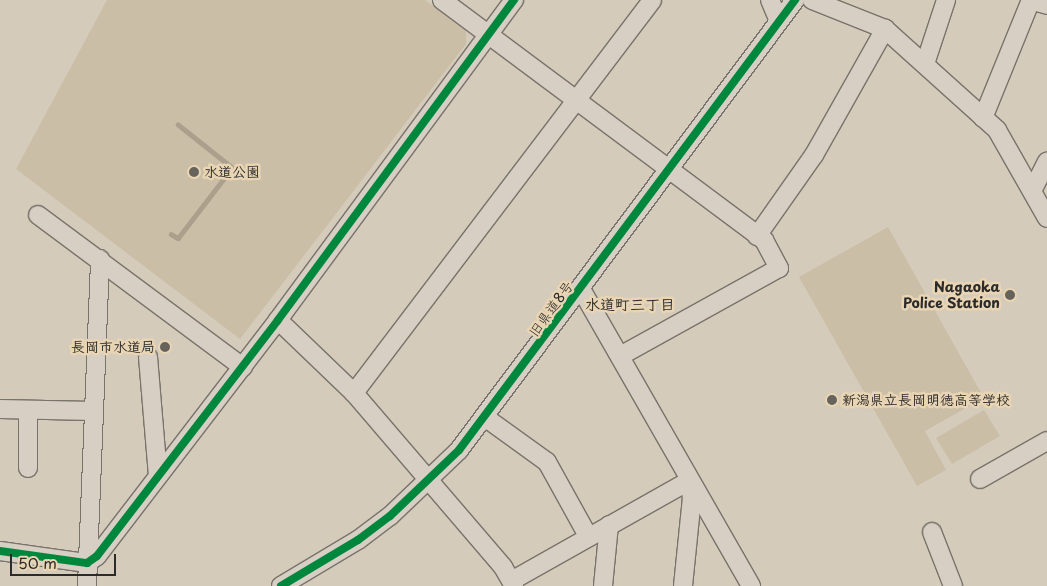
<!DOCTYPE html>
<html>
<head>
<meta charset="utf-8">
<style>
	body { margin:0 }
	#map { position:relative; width:1047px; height:586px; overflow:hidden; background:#d5cbba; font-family:"Playpen Sans","Klee One",sans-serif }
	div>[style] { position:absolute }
	.green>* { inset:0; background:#cbbea7 }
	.stream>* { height:4.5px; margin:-2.25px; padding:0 2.25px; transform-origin:2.25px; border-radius:2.25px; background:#aba08c }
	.roads { filter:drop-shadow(1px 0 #78736b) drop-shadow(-1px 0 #78736b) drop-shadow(0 1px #78736b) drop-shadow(0 -1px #78736b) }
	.minor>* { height:18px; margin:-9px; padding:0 9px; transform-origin:9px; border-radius:9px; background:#d7cfc3 }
	.cycleway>* { height:8px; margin:-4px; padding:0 4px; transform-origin:4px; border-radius:4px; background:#00873e }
	.dots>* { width:14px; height:14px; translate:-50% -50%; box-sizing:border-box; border:2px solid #e9d5b3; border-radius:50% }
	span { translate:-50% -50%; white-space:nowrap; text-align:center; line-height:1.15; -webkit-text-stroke:5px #e9d5b3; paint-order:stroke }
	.poi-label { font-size:14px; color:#2b2b2b; font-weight:700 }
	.left { translate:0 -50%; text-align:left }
	.right { translate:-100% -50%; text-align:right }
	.street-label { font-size:14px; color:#2b2b2b }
	.neighbourhood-label { font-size:15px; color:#2b2b2b; font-weight:700 }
	.scale { position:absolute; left:10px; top:554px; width:106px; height:22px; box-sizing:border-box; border:2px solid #2b2b2b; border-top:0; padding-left:6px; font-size:15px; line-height:18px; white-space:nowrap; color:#2b2b2b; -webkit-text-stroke:4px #e9d5b3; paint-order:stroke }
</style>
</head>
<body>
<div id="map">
	<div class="green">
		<i style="clip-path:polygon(107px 0,425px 0,466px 31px,466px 44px,240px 339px,16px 169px)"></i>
		<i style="clip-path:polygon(888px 227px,984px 398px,925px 431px,946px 470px,917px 486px,799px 277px)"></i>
		<i style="clip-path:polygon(984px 410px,1000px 436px,952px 464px,936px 438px)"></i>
	</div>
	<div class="stream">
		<i style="left:171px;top:234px;width:8px;rotate:30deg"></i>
		<i style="left:178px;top:238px;width:88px;rotate:-52.4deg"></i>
		<i style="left:232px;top:168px;width:69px;rotate:-141.5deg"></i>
	</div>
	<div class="roads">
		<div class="minor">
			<i style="left:442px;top:0;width:402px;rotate:36.7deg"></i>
			<i style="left:764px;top:240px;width:32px;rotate:62deg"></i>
			<i style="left:779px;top:268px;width:182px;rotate:151deg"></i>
			<i style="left:770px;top:0;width:23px;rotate:67deg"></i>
			<i style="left:812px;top:0;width:79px;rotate:21.7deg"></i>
			<i style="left:885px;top:29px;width:151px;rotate:42deg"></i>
			<i style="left:997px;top:130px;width:101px;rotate:60.4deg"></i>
			<i style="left:1030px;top:0;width:18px;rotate:16deg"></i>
			<i style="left:925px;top:64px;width:67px;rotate:-71.8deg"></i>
			<i style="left:983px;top:118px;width:127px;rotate:-67.9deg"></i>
			<i style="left:1032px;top:191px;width:33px;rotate:-63deg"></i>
			<i style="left:38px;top:215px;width:255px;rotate:36.6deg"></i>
			<i style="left:757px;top:236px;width:99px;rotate:-54.9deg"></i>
			<i style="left:814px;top:155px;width:145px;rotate:-60.6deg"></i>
			<i style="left:581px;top:289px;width:342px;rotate:60.2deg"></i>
			<i style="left:278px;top:320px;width:105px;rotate:43.8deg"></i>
			<i style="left:354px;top:393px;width:229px;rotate:49.4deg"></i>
			<i style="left:503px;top:567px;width:22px;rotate:60deg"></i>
			<i style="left:148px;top:357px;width:118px;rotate:85.2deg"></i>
			<i style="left:354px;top:393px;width:493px;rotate:-52.8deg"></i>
			<i style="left:0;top:409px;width:93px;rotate:1.2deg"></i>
			<i style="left:486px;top:418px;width:75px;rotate:35.8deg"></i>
			<i style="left:547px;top:462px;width:85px;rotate:61deg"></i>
			<i style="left:28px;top:468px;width:58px;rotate:-90deg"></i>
			<i style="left:980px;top:479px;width:77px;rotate:-29.6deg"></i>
			<i style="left:932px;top:532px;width:58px;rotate:68.7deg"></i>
			<i style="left:0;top:551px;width:88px;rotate:7.9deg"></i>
			<i style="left:87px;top:563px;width:12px;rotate:-35deg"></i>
			<i style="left:97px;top:556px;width:297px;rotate:-52.5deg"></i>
			<i style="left:278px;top:320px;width:398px;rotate:-53.6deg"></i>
			<i style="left:513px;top:580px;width:202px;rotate:-29.4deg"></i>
			<i style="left:87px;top:586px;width:327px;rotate:-87.7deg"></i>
			<i style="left:281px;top:586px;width:90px;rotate:-30.9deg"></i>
			<i style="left:358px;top:540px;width:40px;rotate:-37deg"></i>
			<i style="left:390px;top:516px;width:95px;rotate:-43.7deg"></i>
			<i style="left:459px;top:450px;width:562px;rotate:-53.25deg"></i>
			<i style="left:603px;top:586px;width:61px;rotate:-84.4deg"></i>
			<i style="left:683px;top:586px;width:88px;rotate:-84.2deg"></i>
			<i style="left:692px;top:498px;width:17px;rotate:-100deg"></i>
		</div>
	</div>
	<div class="cycleway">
		<i style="left:0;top:551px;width:88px;rotate:7.9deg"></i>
		<i style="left:87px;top:563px;width:12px;rotate:-35deg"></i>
		<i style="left:97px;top:556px;width:297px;rotate:-52.5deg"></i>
		<i style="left:278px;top:320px;width:398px;rotate:-53.6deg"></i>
		<i style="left:281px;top:586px;width:90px;rotate:-30.9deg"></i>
		<i style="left:358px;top:540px;width:40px;rotate:-37deg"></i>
		<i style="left:390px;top:516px;width:95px;rotate:-43.7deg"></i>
		<i style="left:459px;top:450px;width:562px;rotate:-53.25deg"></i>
	</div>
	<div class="dots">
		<i style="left:194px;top:172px;background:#66635d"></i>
		<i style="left:1010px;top:295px;background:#66635d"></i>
		<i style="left:165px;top:347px;background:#66635d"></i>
		<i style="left:832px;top:400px;background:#66635d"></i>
	</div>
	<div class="poi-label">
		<span class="left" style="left:204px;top:172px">水道公園</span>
		<span class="right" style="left:1000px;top:295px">Nagaoka<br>Police Station</span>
		<span class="right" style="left:155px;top:347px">長岡市水道局</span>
		<span class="left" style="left:842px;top:400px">新潟県立長岡明徳高等学校</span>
	</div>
	<div class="street-label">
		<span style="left:551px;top:309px;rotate:-54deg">旧県道8号</span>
	</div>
	<div class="neighbourhood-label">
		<span style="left:630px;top:304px">水道町三丁目</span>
	</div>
	<div class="scale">50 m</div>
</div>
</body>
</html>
